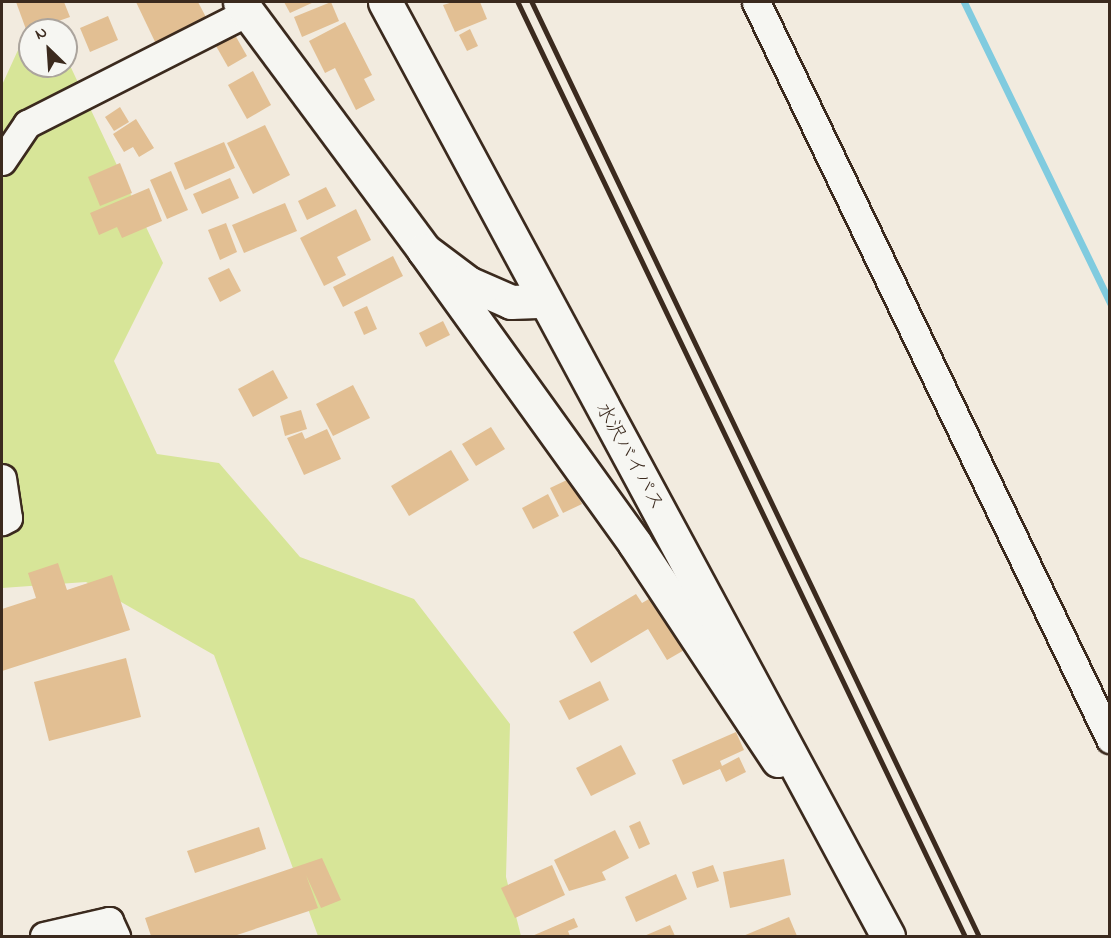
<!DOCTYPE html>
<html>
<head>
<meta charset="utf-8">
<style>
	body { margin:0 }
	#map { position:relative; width:1111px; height:938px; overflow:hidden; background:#f2ebdf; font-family:"Indie Flower","Klee One",sans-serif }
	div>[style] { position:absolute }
	.green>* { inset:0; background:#d7e598 }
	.stream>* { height:7px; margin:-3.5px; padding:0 3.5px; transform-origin:3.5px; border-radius:3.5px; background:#80cbdf }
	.building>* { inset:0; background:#e2bf93 }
	.roads { filter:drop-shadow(2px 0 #3b2a1e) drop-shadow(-2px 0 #3b2a1e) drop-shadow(0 2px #3b2a1e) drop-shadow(0 -2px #3b2a1e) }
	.minor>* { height:27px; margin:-13.5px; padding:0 13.5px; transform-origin:13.5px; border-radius:13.5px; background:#f6f6f2 }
	.major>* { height:33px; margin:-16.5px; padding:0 16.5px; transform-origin:16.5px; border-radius:16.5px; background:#f6f6f2 }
	.highway>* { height:33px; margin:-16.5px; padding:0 16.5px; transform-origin:16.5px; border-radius:16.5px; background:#f6f6f2 }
	.rail>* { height:4.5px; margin:-2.25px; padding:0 2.25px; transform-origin:2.25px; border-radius:2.25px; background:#3b2a1e }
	span { translate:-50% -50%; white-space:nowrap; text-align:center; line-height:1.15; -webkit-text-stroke:6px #f6f6f2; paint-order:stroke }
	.street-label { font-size:20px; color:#3b2a1e }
	.frame { position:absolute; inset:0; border:3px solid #3b2a1e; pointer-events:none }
	.north { position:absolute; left:18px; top:18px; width:60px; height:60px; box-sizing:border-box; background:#f6f6f2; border:2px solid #aba49d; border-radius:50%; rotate:335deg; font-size:16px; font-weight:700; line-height:24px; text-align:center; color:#3b2a1e }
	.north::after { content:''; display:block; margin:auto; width:21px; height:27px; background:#3b2a1e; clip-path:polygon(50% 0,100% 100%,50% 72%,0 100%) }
</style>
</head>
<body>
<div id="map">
	<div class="green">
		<i style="clip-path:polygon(40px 2px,53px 30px,30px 30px,30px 66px,66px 66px,66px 57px,163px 263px,114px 361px,157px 454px,219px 463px,300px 557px,414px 599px,510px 724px,506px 877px,521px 936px,318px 936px,214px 655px,86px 582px,2px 588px,2px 85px)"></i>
	</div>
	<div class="stream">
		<i style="left:964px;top:2px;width:335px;rotate:64.1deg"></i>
	</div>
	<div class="building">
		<i style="clip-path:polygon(16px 2px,64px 2px,70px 17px,27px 32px)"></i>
		<i style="clip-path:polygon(136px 2px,198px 2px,208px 21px,157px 46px)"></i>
		<i style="clip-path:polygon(284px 2px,314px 2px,290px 13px)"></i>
		<i style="clip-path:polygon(331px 2px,339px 21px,302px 37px,294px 17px)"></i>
		<i style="clip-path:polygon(453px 2px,480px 2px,487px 19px,455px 32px,443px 5px)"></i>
		<i style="clip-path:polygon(108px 16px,118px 40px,90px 52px,80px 28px)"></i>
		<i style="clip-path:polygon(345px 22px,372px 75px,364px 79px,375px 100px,356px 110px,335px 68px,325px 73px,309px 41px)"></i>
		<i style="clip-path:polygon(470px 29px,478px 46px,467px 51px,459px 35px)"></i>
		<i style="clip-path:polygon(235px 35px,247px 56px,228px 67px,216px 46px)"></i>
		<i style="clip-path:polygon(253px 71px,271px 105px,247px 119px,228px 85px)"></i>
		<i style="clip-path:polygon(120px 107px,129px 122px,114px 131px,105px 117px)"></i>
		<i style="clip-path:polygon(136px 119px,154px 148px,139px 157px,133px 147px,124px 152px,113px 134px)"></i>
		<i style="clip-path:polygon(265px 125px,290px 175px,253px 194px,227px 143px)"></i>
		<i style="clip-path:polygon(224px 142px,235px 168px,185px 190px,174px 163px)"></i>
		<i style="clip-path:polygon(120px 163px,132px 193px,100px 206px,88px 177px)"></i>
		<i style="clip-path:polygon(171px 171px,188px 210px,167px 219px,150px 180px)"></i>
		<i style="clip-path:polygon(230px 178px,239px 198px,202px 214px,193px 194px)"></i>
		<i style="clip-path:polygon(326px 187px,336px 206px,307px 220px,298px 201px)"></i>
		<i style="clip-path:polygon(149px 188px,162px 221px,122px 238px,117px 227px,99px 235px,90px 213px)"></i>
		<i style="clip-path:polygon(285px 203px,297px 231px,244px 253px,232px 225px)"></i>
		<i style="clip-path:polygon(356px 209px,371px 240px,337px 257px,346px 275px,324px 286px,300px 238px)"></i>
		<i style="clip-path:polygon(226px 223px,237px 252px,220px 260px,208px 230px)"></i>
		<i style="clip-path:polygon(393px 256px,403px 276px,343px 307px,333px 287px)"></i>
		<i style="clip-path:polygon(229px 268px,241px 291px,220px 302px,208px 278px)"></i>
		<i style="clip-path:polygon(367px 306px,377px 329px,364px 335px,354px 312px)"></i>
		<i style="clip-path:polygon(443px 321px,450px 335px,426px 347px,419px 333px)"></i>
		<i style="clip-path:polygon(273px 370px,288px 398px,253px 417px,238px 389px)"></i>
		<i style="clip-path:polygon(353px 385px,370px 418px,333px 436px,316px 404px)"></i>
		<i style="clip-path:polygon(301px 410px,307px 429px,285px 436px,280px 416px)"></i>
		<i style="clip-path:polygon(491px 427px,505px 449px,476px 466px,462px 444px)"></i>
		<i style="clip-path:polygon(327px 429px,341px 459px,304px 475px,287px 438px,302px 432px,305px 439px)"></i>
		<i style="clip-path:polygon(451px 450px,469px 480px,409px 516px,391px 486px)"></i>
		<i style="clip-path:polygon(569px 479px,582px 504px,563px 513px,550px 488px)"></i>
		<i style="clip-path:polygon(548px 494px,559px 516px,533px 529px,522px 508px)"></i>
		<i style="clip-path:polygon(58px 563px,67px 590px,112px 575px,130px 630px,2px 671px,2px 609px,36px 598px,28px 573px)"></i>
		<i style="clip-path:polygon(636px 594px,642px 603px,654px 596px,686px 649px,667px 660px,648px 629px,591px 663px,573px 632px)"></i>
		<i style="clip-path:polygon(126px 658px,141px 717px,49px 741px,34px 682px)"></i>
		<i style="clip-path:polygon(600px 681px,609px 700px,569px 720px,559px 701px)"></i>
		<i style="clip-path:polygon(736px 732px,744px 750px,720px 761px,722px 766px,739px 757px,746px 772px,726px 782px,720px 769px,683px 785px,672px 760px)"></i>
		<i style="clip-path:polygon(621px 745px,636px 774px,591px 796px,576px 768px)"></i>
		<i style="clip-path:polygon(640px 821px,650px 844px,639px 849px,629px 826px)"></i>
		<i style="clip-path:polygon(259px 827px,266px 849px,195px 873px,187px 851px)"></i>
		<i style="clip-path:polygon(615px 830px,629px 858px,602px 872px,606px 880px,569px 891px,554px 860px)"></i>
		<i style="clip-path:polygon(322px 858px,341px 900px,321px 908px,306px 875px,318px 908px,234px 936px,151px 936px,145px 918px)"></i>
		<i style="clip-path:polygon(784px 859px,791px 895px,730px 908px,723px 872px)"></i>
		<i style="clip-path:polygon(552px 865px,565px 895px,515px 918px,501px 888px)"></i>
		<i style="clip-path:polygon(713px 865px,719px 881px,697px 888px,692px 872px)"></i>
		<i style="clip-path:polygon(676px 874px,687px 899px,636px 922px,625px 897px)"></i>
		<i style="clip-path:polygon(789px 917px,797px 936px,743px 936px)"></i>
		<i style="clip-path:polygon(574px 918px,578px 927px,568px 931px,570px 936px,532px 936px)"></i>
		<i style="clip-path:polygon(670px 925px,675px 936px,644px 936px)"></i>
	</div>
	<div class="roads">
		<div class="minor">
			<i style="left:756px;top:2px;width:818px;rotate:64.34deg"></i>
			<i style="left:2px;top:161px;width:45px;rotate:-56deg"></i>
			<i style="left:27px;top:124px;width:248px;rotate:-26.9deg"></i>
			<i style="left:2px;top:478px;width:40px;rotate:81.5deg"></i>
			<i style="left:8px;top:518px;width:7px;rotate:153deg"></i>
			<i style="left:44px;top:936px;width:67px;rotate:-13deg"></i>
			<i style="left:109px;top:921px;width:17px;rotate:65deg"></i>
		</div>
		<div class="major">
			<i style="left:240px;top:2px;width:309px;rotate:53.4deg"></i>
			<i style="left:424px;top:250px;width:55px;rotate:36.9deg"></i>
			<i style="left:468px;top:283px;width:47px;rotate:23.8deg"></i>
			<i style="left:511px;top:302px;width:33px;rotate:-2deg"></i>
			<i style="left:424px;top:250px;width:362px;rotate:54.3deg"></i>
			<i style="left:635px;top:544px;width:259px;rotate:56.5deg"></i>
		</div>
		<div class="highway">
			<i style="left:385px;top:2px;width:1061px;rotate:61.7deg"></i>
		</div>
	</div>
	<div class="rail">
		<i style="left:518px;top:2px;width:1035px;rotate:64.42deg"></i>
		<i style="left:532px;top:2px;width:1035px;rotate:64.42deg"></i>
	</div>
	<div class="street-label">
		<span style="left:629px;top:457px;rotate:61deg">水沢バイパス</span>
	</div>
	<div class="frame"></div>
	<div class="north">N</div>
</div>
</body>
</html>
